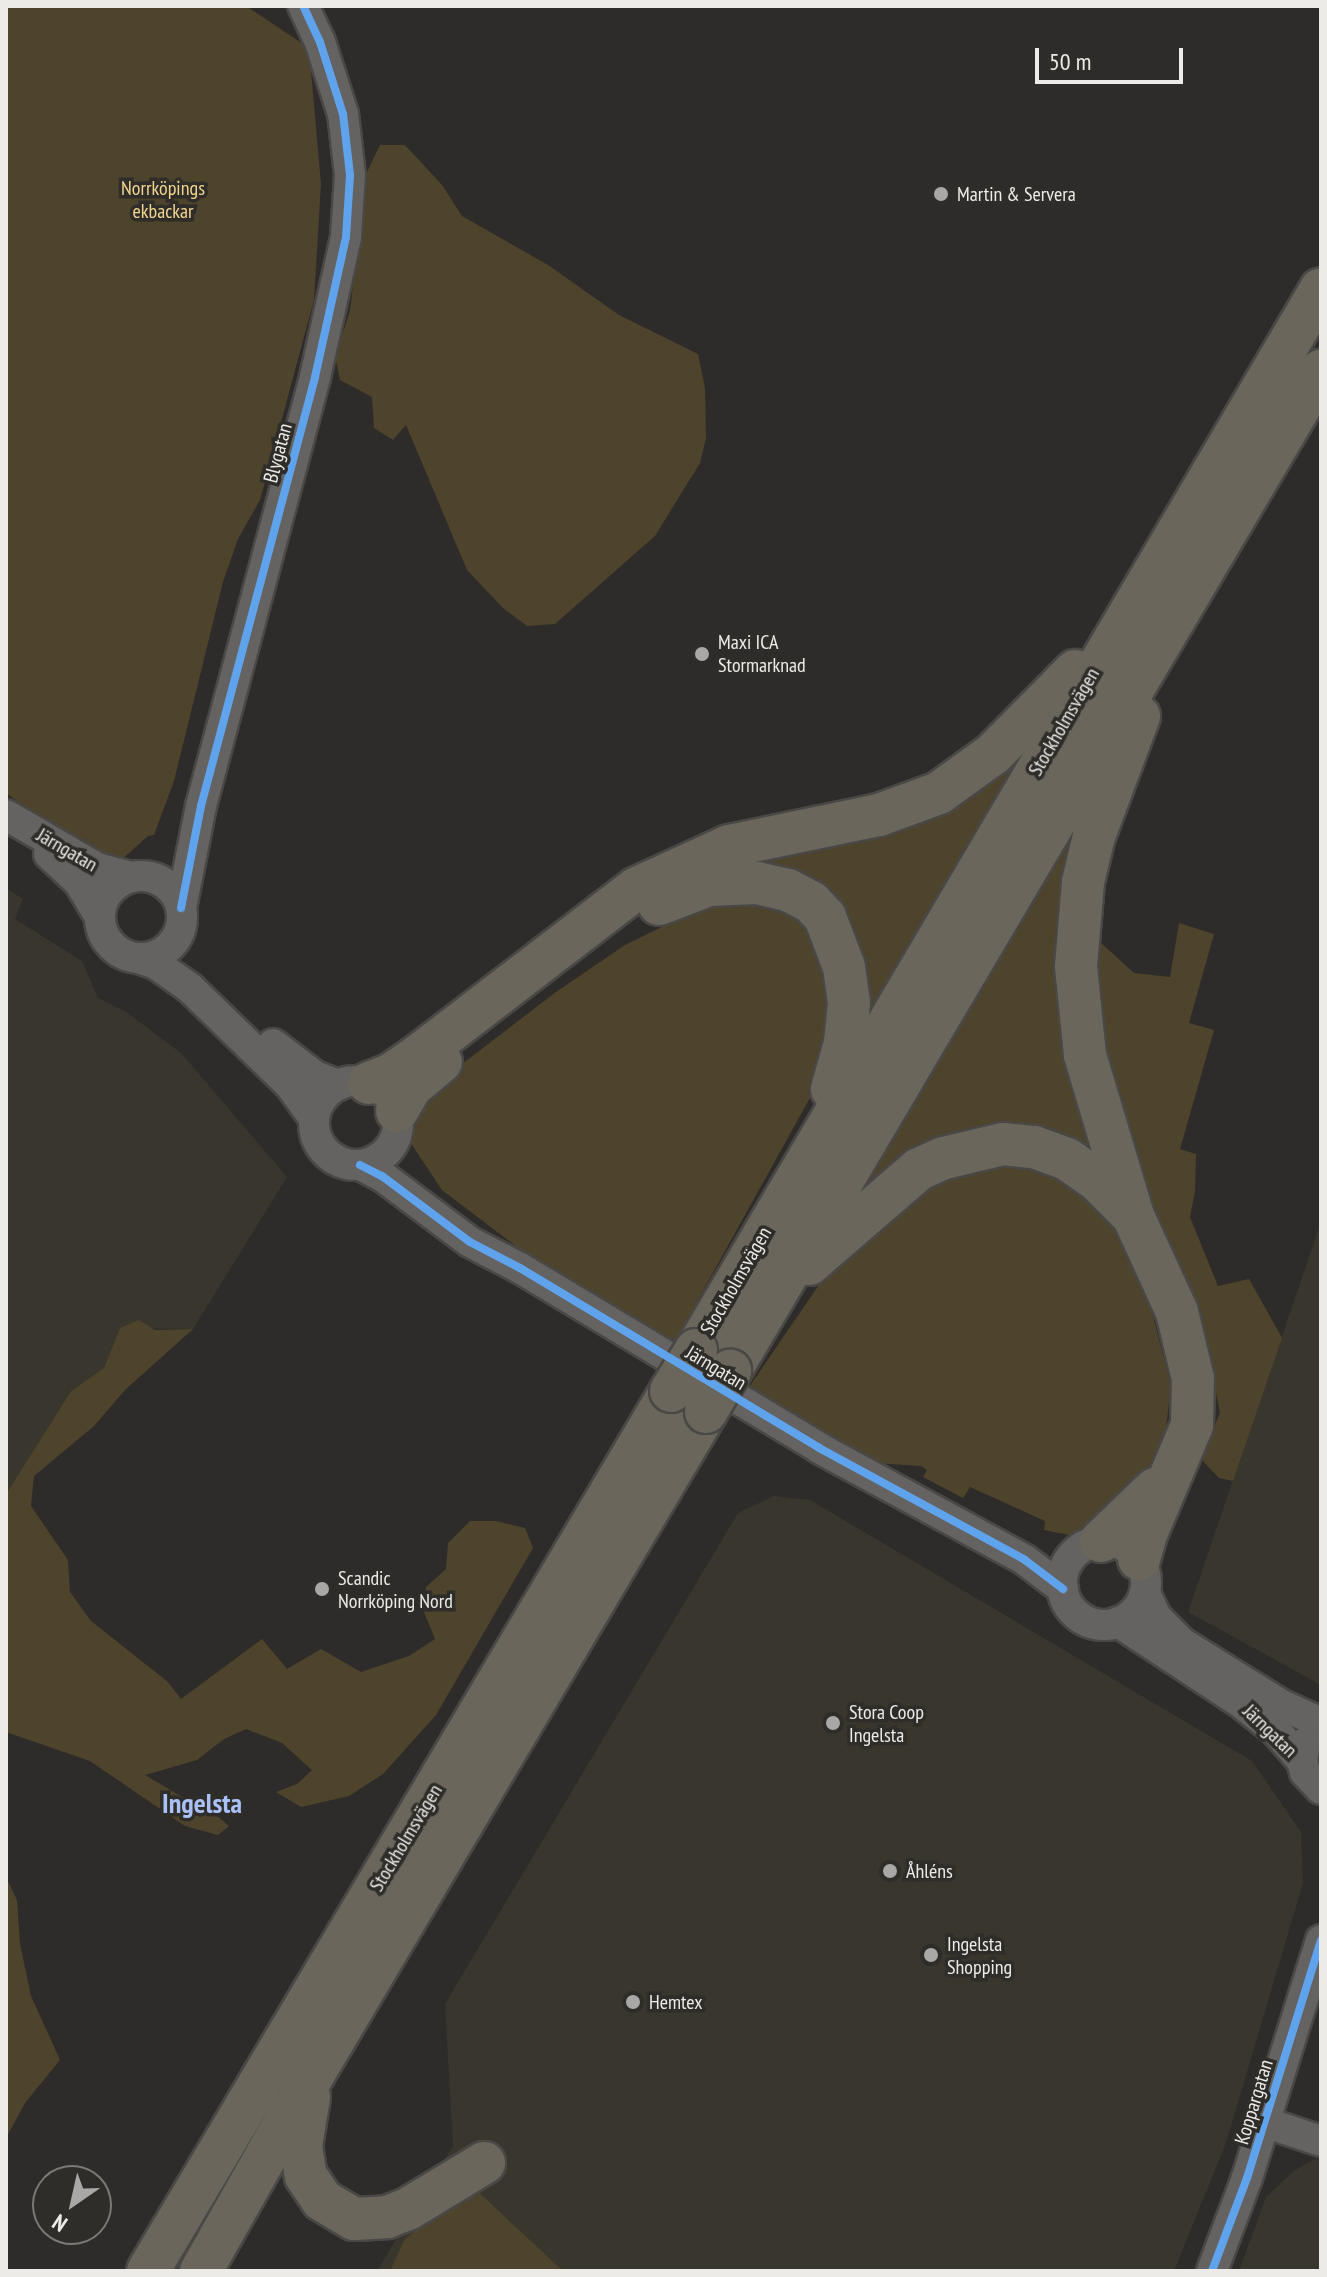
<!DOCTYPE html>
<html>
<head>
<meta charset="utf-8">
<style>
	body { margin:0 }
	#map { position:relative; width:1327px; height:2277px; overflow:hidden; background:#2e2c2a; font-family:"PT Sans Narrow",sans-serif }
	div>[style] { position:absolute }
	.built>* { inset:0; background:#39362d }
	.green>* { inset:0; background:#4e432b }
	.roads { filter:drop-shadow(2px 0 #494846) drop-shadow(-2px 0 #494846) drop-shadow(0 2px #494846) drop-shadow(0 -2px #494846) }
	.minor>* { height:30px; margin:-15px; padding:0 15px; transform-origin:15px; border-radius:15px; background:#646361 }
	.minor>.ring { margin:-15px; padding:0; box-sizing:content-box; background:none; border:30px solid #646361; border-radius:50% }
	.highway>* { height:42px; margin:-21px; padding:0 21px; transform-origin:21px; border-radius:21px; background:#6a665c }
	.bridges { filter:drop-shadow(2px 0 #494846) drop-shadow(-2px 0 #494846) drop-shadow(0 2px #494846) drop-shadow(0 -2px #494846) }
	.highway-bridge>* { height:42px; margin:-21px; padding:0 21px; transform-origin:21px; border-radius:21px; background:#6a665c }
	.cycleway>* { height:8px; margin:-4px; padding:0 4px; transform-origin:4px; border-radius:4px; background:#60a3ed }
	.dots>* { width:22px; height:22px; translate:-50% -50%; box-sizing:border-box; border:4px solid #2f2d29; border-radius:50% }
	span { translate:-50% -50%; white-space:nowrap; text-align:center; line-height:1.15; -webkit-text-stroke:7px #2f2d29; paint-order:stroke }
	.park-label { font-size:20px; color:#f5d58e }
	.poi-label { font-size:20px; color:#ecebe8 }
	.left { translate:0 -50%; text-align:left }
	.street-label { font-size:20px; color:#ecebe8 }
	.district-label { font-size:28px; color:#a9c1f6; font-weight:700 }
	.frame { position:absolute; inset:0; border:8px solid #ecebe8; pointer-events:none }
	.north { position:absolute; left:32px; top:2165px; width:80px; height:80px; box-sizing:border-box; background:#2f2d29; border:2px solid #7b7975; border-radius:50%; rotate:214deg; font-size:22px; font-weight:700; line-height:32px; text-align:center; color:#ecebe8 }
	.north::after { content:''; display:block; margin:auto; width:28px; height:36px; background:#aaa8a6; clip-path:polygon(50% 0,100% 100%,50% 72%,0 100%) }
	.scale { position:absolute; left:1035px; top:48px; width:148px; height:36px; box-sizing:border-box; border:4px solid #ecebe8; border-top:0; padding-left:10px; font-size:24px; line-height:28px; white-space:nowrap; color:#ecebe8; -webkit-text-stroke:6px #2f2d29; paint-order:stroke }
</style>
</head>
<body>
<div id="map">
	<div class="built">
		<i style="clip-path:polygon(6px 888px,23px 899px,15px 919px,82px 961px,98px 998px,126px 1012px,181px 1053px,287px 1177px,193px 1329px,120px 1328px,105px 1368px,71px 1391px,6px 1494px)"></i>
		<i style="clip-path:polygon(1321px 1222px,1321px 1685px,1188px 1612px)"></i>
		<i style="clip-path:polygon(774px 1496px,810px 1500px,1252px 1761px,1301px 1832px,1303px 1883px,1226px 2143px,1174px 2271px,377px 2271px,453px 2146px,445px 2004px,738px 1513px)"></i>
		<i style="clip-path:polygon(1315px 2159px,1321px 2160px,1321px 2271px,1239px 2271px,1266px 2197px,1295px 2170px)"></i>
	</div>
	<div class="green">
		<i style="clip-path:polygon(6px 6px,246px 6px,309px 48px,321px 184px,314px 300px,260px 500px,238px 539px,223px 582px,174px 781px,154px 835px,148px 836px,111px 869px,6px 793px)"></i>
		<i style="clip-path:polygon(380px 145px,405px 145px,442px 185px,462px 216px,548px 265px,619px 315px,698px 354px,705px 388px,706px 438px,700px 463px,655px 536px,555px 624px,527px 626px,503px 608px,467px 570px,406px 425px,393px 440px,374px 428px,372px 397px,340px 380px,335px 356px,350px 311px,366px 174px)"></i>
		<i style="clip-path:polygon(1034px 735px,859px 1029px,861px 964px,733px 856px)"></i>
		<i style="clip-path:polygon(1085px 816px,1109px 1174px,1040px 1137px,848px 1215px)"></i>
		<i style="clip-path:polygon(739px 901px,775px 905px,810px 932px,830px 978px,836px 1028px,816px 1087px,673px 1345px,550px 1272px,442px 1190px,410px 1142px,417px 1115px,432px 1087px,556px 992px,625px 945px,688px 914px)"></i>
		<i style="clip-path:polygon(1179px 923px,1214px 934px,1189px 1023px,1214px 1030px,1180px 1149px,1196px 1154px,1195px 1191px,1190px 1217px,1218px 1286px,1249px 1279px,1282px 1338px,1233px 1481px,1219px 1478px,1200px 1458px,1220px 1413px,1203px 1327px,1173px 1259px,1141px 1200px,1093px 1043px,1089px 943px,1100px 942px,1134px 973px,1170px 977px)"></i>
		<i style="clip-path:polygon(984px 1162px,1038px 1164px,1085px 1185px,1113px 1220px,1152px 1312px,1171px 1386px,1165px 1437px,1149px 1469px,1101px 1525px,1074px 1536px,1044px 1530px,1045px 1521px,970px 1487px,963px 1498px,923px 1477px,927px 1470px,921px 1466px,874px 1463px,747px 1390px,823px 1279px,935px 1179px)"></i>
		<i style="clip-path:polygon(139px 1320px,155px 1330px,193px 1329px,125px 1390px,94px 1426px,34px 1476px,31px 1506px,68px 1560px,70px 1592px,91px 1621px,168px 1682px,181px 1699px,262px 1639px,287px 1669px,321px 1649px,361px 1672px,409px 1656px,435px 1639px,424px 1612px,426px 1587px,446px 1569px,448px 1543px,470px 1521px,496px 1521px,525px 1528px,533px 1548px,436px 1715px,383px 1774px,349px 1796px,301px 1807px,276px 1792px,297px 1784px,312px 1770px,282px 1743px,246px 1729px,224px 1739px,197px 1760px,145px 1775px,184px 1798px,202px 1803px,229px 1826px,218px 1835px,185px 1826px,90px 1761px,6px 1732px,6px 1494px,71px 1391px,104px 1368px,120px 1328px)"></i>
		<i style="clip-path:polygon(6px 1877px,17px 1900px,20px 1944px,31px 1996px,60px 2060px,25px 2103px,6px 2138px)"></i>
		<i style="clip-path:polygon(472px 2186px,563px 2271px,390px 2271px,405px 2239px)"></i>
	</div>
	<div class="roads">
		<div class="minor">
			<i style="left:6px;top:815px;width:105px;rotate:30.2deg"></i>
			<i style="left:97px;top:868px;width:35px;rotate:15deg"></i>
			<i style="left:49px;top:854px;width:41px;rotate:43deg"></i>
			<i style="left:79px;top:882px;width:41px;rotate:59deg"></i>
			<i class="ring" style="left:100px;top:876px;width:52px;height:52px"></i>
			<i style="left:181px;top:908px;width:104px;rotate:-78.9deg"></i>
			<i style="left:201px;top:806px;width:444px;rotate:-75.1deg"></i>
			<i style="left:315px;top:377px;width:143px;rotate:-77.5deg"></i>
			<i style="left:346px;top:237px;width:62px;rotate:-86.3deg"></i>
			<i style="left:350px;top:175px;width:61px;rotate:-96.5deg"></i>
			<i style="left:343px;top:114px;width:76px;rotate:-107.7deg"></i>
			<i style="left:320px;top:42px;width:40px;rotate:-115deg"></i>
			<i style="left:141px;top:959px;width:16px;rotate:18deg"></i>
			<i style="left:156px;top:964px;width:42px;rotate:35.2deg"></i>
			<i style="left:190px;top:988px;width:139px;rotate:44.1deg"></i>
			<i style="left:290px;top:1085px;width:41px;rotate:54deg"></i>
			<i style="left:273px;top:1044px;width:53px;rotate:37.3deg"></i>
			<i style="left:315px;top:1076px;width:25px;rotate:21deg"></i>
			<i class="ring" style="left:314px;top:1081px;width:54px;height:54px"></i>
			<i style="left:360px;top:1165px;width:25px;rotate:27deg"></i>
			<i style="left:382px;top:1176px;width:110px;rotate:36.9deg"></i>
			<i style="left:470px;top:1242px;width:56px;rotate:27.5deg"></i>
			<i style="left:520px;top:1268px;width:349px;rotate:31deg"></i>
			<i style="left:819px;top:1448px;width:234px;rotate:28.5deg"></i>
			<i style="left:1025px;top:1560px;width:48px;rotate:37.3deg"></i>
			<i class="ring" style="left:1062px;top:1541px;width:54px;height:54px"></i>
			<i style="left:1145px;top:1593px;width:26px;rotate:65deg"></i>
			<i style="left:1156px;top:1617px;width:37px;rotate:45deg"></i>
			<i style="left:1182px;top:1643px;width:115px;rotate:31.9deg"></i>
			<i style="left:1280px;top:1704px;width:45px;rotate:24.9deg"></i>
			<i style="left:1118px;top:1622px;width:146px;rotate:33.3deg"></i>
			<i style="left:1240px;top:1702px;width:46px;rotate:38.9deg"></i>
			<i style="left:1276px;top:1731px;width:40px;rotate:49deg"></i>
			<i style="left:1305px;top:1743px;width:18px;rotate:99deg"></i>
			<i style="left:1302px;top:1761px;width:11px;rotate:75deg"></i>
			<i style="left:1305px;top:1772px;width:23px;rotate:47deg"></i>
			<i style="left:1264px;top:2122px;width:60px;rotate:18.4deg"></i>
			<i style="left:1212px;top:2271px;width:99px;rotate:-69.4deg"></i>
			<i style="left:1247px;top:2178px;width:249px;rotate:-72.7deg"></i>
		</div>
		<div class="highway">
			<i style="left:659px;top:904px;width:53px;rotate:-20.8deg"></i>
			<i style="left:709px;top:885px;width:48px;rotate:-2.4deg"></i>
			<i style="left:757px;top:883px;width:32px;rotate:13deg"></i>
			<i style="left:788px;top:890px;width:26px;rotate:28deg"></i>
			<i style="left:811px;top:902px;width:21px;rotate:47deg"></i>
			<i style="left:825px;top:917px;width:53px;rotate:69.2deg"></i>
			<i style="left:844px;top:967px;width:36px;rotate:82deg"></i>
			<i style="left:849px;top:1003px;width:40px;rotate:95.7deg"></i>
			<i style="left:845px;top:1043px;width:48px;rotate:105.8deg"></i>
			<i style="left:369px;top:1083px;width:25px;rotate:-21deg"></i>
			<i style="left:392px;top:1074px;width:32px;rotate:-35deg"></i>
			<i style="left:418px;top:1056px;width:276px;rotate:-37.5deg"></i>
			<i style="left:637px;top:888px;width:101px;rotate:-24.5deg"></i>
			<i style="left:729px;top:846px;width:153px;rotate:-11.7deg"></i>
			<i style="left:879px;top:815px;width:64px;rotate:-20.1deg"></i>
			<i style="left:939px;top:793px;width:67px;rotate:-35.8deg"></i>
			<i style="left:993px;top:754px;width:117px;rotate:-45.3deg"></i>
			<i style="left:397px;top:1111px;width:28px;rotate:-60deg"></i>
			<i style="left:411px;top:1087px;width:39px;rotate:-40deg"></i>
			<i style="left:809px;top:1264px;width:145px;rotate:-40.8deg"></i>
			<i style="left:919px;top:1169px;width:27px;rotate:-24deg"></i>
			<i style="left:944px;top:1158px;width:61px;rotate:-13.3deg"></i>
			<i style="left:1003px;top:1144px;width:31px;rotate:6deg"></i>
			<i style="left:1034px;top:1147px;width:35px;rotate:20deg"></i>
			<i style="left:1067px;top:1159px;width:35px;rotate:35deg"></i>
			<i style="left:1096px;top:1179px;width:51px;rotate:45deg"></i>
			<i style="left:696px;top:1350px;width:1231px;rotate:-59.5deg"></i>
			<i style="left:730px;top:1371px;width:1162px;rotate:-59.42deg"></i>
			<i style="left:1101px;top:1541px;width:75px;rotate:-43.9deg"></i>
			<i style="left:1139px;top:1559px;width:26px;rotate:-74deg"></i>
			<i style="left:1146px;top:1534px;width:118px;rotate:-67.1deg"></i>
			<i style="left:1192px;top:1425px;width:46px;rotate:-88.8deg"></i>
			<i style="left:1193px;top:1379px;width:69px;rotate:-103.4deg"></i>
			<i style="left:1177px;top:1312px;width:106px;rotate:-114.6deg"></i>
			<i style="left:1133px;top:1216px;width:168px;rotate:-106.6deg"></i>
			<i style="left:1085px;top:1055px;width:89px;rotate:-95.8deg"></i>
			<i style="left:1076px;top:966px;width:84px;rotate:-85.2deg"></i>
			<i style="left:1083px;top:882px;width:47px;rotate:-76.6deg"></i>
			<i style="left:1094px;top:836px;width:128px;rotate:-69.4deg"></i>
			<i style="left:309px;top:2097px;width:50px;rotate:99.3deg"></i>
			<i style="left:301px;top:2146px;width:30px;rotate:81deg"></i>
			<i style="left:306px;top:2176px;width:29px;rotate:56deg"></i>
			<i style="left:322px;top:2200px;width:37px;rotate:31deg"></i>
			<i style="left:354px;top:2219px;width:33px;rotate:-3deg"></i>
			<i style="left:387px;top:2217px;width:22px;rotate:-21deg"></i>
			<i style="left:408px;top:2209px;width:89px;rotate:-31.2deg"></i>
			<i style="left:148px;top:2271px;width:1024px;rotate:-59.28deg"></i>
			<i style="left:201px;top:2271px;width:169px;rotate:-60.5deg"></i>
			<i style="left:284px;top:2124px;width:828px;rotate:-59.34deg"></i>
		</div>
	</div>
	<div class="bridges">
		<div class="highway-bridge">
			<i style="left:671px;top:1391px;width:48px;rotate:-58.6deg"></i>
			<i style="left:706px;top:1412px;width:48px;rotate:-59.7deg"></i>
		</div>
	</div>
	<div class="cycleway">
		<i style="left:181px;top:908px;width:104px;rotate:-78.9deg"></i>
		<i style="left:201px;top:806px;width:444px;rotate:-75.1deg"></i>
		<i style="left:315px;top:377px;width:143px;rotate:-77.5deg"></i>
		<i style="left:346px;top:237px;width:62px;rotate:-86.3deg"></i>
		<i style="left:350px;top:175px;width:61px;rotate:-96.5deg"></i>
		<i style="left:343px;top:114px;width:76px;rotate:-107.7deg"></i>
		<i style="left:320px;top:42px;width:40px;rotate:-115deg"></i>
		<i style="left:360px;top:1165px;width:25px;rotate:27deg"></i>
		<i style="left:382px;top:1176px;width:110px;rotate:36.9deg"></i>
		<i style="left:470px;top:1242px;width:56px;rotate:27.5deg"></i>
		<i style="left:520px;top:1268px;width:349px;rotate:31deg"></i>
		<i style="left:819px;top:1448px;width:234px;rotate:28.5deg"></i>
		<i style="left:1025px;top:1560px;width:48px;rotate:37.3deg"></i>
		<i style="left:1212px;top:2271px;width:99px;rotate:-69.4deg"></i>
		<i style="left:1247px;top:2178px;width:249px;rotate:-72.7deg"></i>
	</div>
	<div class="dots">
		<i style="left:941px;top:194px;background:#aaa8a6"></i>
		<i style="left:702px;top:654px;background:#aaa8a6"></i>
		<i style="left:322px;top:1589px;background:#aaa8a6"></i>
		<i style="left:833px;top:1723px;background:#aaa8a6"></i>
		<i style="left:890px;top:1871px;background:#aaa8a6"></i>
		<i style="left:931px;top:1955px;background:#aaa8a6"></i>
		<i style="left:633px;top:2002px;background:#aaa8a6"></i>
	</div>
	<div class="park-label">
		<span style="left:163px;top:200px">Norrköpings<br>ekbackar</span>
	</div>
	<div class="poi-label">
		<span class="left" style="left:957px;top:194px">Martin &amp; Servera</span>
		<span class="left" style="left:718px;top:654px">Maxi ICA<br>Stormarknad</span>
		<span class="left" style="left:338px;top:1590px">Scandic<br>Norrköping Nord</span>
		<span class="left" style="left:849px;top:1724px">Stora Coop<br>Ingelsta</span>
		<span class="left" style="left:906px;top:1871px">Åhléns</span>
		<span class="left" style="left:947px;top:1956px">Ingelsta<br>Shopping</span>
		<span class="left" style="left:649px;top:2002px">Hemtex</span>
	</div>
	<div class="street-label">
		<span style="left:278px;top:453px;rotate:-75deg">Blygatan</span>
		<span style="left:1064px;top:722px;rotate:-60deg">Stockholmsvägen</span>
		<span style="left:67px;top:850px;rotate:30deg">Järngatan</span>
		<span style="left:736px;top:1281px;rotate:-60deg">Stockholmsvägen</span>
		<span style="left:716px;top:1368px;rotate:31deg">Järngatan</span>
		<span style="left:1270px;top:1731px;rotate:44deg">Järngatan</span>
		<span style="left:406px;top:1838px;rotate:-59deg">Stockholmsvägen</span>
		<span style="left:1254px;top:2102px;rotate:-73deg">Koppargatan</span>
	</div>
	<div class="district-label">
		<span style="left:202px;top:1803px">Ingelsta</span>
	</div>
	<div class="frame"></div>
	<div class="north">N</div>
	<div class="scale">50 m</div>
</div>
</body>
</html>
